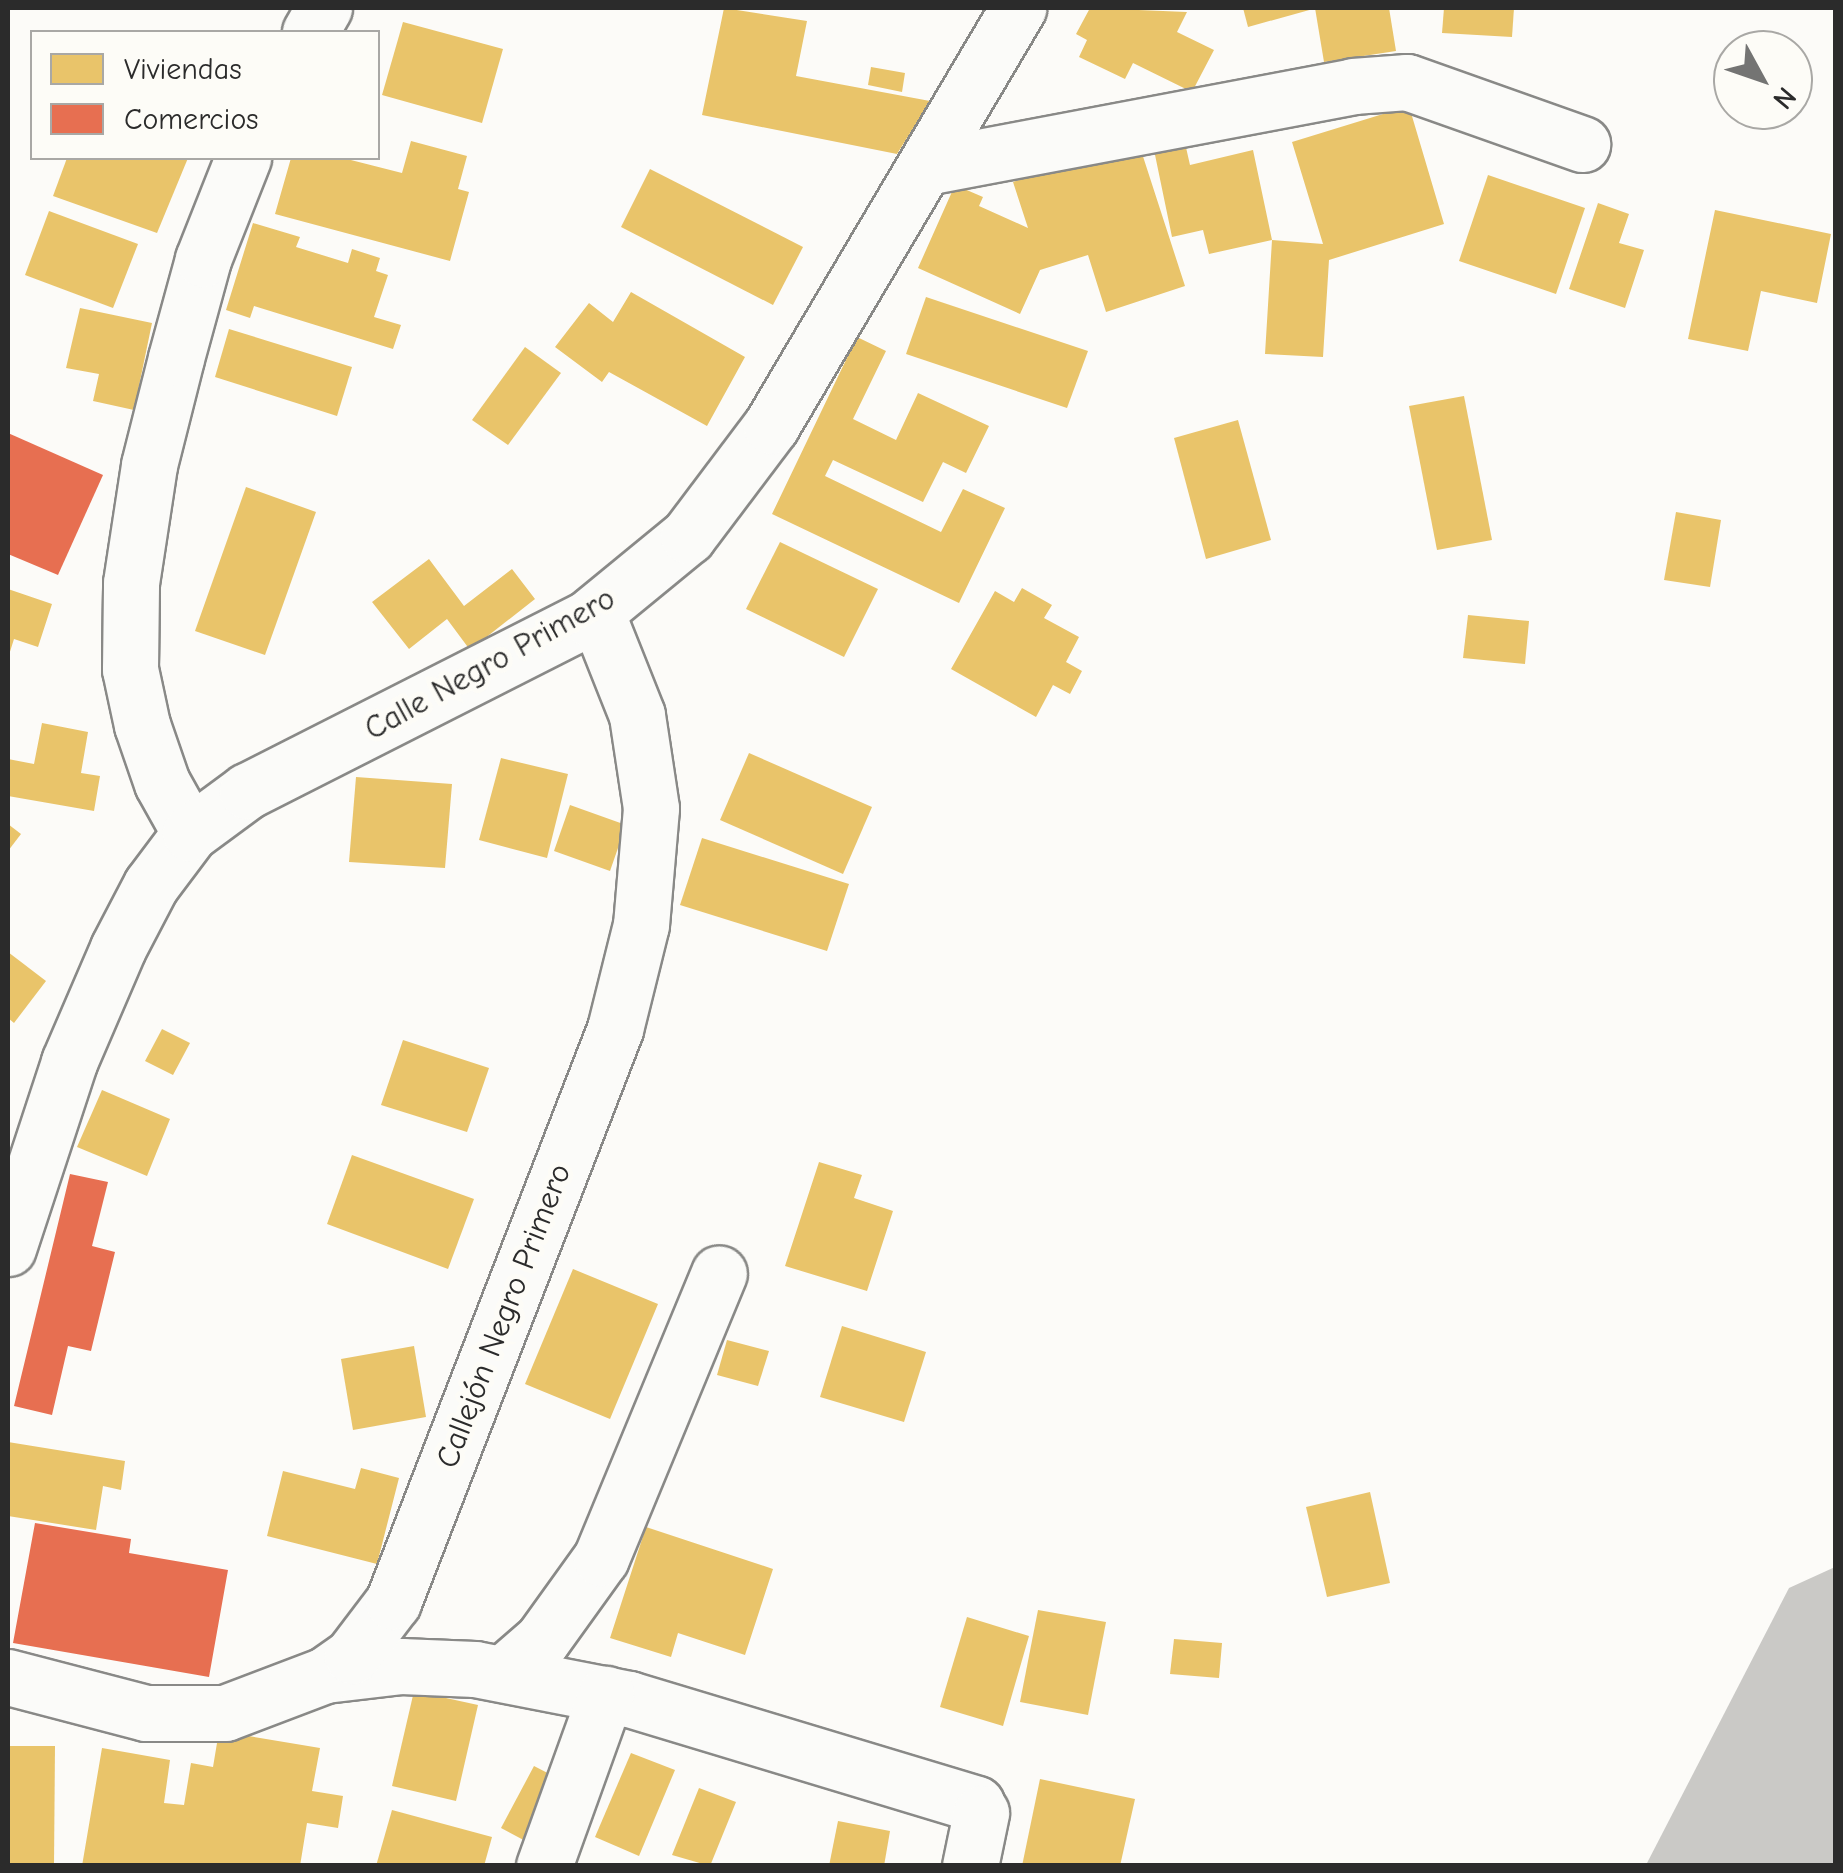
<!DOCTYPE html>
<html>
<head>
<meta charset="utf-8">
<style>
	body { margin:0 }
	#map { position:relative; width:1843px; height:1873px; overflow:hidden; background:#fcfbf8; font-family:"Comic Neue",sans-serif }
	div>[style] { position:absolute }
	.water>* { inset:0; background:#cac9c6 }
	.homes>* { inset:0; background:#e9c46a }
	.shops>* { inset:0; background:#e76f51 }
	.roads { filter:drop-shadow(2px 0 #898987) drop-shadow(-2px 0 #898987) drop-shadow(0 2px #898987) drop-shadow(0 -2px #898987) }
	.minor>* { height:55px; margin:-27.5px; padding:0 27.5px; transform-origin:27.5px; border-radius:27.5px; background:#fbfbf9 }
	span { translate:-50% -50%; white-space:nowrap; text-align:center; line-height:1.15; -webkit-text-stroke:10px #fdfcf7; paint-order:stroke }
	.street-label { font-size:32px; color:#2b2b2b }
	.frame { position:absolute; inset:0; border:10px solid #2b2b2b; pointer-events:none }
	.legend { position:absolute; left:30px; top:30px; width:350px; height:130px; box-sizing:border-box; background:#fdfcf7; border:2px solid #a9a8a5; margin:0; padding:12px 18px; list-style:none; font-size:30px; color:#2b2b2b }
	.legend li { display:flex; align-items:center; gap:20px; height:50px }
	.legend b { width:50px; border:2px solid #a9a8a5 }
	.north { position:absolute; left:1713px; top:30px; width:100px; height:100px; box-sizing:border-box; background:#fdfcf7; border:2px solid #a9a8a5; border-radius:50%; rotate:130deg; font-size:28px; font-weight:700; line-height:40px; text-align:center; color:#2b2b2b }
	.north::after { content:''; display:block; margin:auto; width:35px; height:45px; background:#747473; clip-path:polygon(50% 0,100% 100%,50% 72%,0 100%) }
</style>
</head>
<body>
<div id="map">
	<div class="water">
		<i style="clip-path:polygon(1835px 1567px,1835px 1865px,1646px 1865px,1789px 1588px)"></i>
	</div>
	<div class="homes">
		<i style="clip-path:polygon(724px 8px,807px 21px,796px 76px,930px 101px,897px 154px,702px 115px)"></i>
		<i style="clip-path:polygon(1090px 8px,1187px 12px,1177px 32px,1214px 50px,1192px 92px,1133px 63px,1125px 79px,1079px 57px,1087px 40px,1076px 34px)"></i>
		<i style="clip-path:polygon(1243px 8px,1313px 8px,1313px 9px,1248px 27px)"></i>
		<i style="clip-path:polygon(1315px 8px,1389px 8px,1396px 51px,1324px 62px)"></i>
		<i style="clip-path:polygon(1444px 8px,1514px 8px,1512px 37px,1442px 33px)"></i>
		<i style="clip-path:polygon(403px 22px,503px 49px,482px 123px,382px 95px)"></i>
		<i style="clip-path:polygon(871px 67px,905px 73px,902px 92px,868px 85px)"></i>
		<i style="clip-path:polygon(1409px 106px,1444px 224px,1329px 260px,1323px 357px,1265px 354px,1272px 240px,1323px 244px,1292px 142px)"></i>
		<i style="clip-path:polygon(411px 141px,467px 156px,458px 189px,469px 192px,450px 261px,275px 214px,291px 158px,343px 158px,402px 173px)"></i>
		<i style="clip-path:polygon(1138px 141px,1185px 286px,1106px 312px,1088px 255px,1040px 270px,1020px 314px,918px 268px,955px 185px,983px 197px,979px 206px,1028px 228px,1013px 182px)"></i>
		<i style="clip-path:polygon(1185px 143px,1190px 165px,1253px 150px,1272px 240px,1209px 254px,1203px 230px,1172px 237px,1154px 150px)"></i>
		<i style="clip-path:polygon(67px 158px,188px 158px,157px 233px,53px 196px)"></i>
		<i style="clip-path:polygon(650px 169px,803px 247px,773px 305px,621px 227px)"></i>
		<i style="clip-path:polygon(1488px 175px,1585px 208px,1556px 294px,1459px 261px)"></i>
		<i style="clip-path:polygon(1598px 203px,1629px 214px,1619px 243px,1644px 250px,1625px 308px,1569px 289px)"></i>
		<i style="clip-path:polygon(1715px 210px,1831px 234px,1817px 303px,1761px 291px,1748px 351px,1688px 339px)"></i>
		<i style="clip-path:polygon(49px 211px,138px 244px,113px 308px,25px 275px)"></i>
		<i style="clip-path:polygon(253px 223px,300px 237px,296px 247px,348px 263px,352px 249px,380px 258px,376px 271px,388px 275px,374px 317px,401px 325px,393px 349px,254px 306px,250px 318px,226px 310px)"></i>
		<i style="clip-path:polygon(631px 292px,745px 357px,707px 426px,609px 372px,602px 382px,555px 347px,589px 303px,613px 322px)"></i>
		<i style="clip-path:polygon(926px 297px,1088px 351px,1067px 408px,906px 354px)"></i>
		<i style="clip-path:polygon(80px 308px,152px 323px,134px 410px,93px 401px,99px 374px,66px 368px)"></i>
		<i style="clip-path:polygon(229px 329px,352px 367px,337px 416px,215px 377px)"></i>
		<i style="clip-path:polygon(857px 337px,886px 351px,853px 419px,896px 440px,918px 393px,989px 426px,966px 473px,943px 462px,923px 502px,833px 460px,825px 476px,941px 532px,963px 489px,1005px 508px,959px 603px,772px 514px)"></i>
		<i style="clip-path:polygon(525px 347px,561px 373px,508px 445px,472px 420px)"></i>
		<i style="clip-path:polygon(1464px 396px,1492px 540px,1437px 550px,1409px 406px)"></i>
		<i style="clip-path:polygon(1238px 420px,1271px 540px,1206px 559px,1174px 438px)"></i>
		<i style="clip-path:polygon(246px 487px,316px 512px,265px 655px,195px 631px)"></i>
		<i style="clip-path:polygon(1676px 512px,1721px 520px,1710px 587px,1664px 580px)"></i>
		<i style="clip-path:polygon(780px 542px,878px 589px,844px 657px,746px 609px)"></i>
		<i style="clip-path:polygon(429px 559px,464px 606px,512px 569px,535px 599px,470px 650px,447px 619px,409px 649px,372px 602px)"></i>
		<i style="clip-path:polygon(1022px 588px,1052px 605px,1044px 618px,1079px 637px,1066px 662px,1082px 671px,1070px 694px,1053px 685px,1036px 717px,951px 669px,995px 591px,1014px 602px)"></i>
		<i style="clip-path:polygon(8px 589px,52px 604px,38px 647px,14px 639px,8px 658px)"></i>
		<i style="clip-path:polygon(1468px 615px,1529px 621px,1525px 664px,1463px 658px)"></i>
		<i style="clip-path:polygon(42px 723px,88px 732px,81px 773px,100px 776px,94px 811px,8px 796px,8px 759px,34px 764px)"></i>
		<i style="clip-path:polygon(749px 753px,872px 807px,843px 874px,720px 820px)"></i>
		<i style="clip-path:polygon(501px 758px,568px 774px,547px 858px,479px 840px)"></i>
		<i style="clip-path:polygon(356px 777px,452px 784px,445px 868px,349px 862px)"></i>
		<i style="clip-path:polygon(570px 805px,626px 825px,610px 871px,554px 851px)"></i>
		<i style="clip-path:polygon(8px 824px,21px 834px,8px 851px)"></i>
		<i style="clip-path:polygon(702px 838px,849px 884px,827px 951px,680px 905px)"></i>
		<i style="clip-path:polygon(8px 952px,46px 981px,14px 1023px,8px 1018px)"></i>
		<i style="clip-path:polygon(162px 1029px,190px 1043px,173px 1075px,145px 1061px)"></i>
		<i style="clip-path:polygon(403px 1040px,489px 1068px,467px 1132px,381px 1105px)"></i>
		<i style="clip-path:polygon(102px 1090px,170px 1119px,147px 1176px,77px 1147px)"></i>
		<i style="clip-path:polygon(352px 1155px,474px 1199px,448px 1269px,327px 1224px)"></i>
		<i style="clip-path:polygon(819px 1162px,862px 1175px,854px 1198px,893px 1211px,867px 1291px,785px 1266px)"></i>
		<i style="clip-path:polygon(573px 1269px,658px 1304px,610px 1419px,525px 1384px)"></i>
		<i style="clip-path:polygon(842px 1326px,926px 1352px,904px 1422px,820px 1397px)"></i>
		<i style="clip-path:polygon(727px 1340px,769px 1351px,758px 1386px,717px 1375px)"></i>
		<i style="clip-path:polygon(414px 1346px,426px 1417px,353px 1430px,341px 1359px)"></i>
		<i style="clip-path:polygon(8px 1442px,125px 1461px,121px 1490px,103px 1486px,96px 1530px,8px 1516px)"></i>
		<i style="clip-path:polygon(361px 1468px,399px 1478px,377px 1564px,267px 1536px,283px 1471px,355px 1489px)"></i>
		<i style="clip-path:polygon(1370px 1492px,1390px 1583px,1327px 1597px,1306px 1507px)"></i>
		<i style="clip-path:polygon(646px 1527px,773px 1569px,745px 1655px,678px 1633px,671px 1657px,610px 1638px)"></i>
		<i style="clip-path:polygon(1038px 1610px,1106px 1622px,1088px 1715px,1020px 1702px)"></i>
		<i style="clip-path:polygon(967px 1617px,1029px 1636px,1003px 1726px,940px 1707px)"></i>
		<i style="clip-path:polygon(1174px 1639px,1222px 1643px,1219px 1678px,1170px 1674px)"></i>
		<i style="clip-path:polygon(414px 1691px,478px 1705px,456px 1801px,392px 1786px)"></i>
		<i style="clip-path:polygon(219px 1731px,320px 1748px,312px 1791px,343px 1796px,338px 1828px,307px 1823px,300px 1866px,82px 1866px,102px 1748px,170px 1760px,164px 1803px,184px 1805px,191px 1763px,213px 1767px)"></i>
		<i style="clip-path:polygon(8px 1746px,55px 1746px,54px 1866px,8px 1866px)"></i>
		<i style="clip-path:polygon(631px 1753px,675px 1770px,639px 1856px,595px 1837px)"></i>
		<i style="clip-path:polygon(534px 1766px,565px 1782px,531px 1844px,501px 1828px)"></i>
		<i style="clip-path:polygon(1040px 1779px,1135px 1799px,1120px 1866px,1022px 1866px)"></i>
		<i style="clip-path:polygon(699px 1788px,736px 1802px,710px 1866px,672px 1855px)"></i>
		<i style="clip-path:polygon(392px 1810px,492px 1837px,484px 1866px,376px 1866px)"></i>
		<i style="clip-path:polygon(838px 1821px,890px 1831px,884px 1866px,829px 1866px)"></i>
	</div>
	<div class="shops">
		<i style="clip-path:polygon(8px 433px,103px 475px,58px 575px,8px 554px)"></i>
		<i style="clip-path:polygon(70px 1174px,108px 1182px,92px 1246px,115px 1252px,91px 1351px,68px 1346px,52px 1415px,14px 1406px)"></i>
		<i style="clip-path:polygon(35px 1523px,131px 1539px,129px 1553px,228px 1570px,209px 1677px,13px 1643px)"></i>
	</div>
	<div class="roads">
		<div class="minor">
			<i style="left:310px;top:32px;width:28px;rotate:-60deg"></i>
			<i style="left:926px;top:167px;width:435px;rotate:-10.7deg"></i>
			<i style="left:1353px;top:86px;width:54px;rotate:-4.2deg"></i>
			<i style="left:1407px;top:82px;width:186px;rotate:19.5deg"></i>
			<i style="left:190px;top:833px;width:57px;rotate:-119.2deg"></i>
			<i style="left:162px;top:783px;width:61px;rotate:-109deg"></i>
			<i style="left:142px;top:725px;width:57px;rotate:-102.1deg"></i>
			<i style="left:130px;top:669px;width:86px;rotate:-89.3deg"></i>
			<i style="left:131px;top:583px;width:119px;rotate:-81.3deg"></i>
			<i style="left:149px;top:465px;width:110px;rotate:-75.8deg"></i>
			<i style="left:176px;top:358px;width:103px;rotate:-74.7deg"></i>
			<i style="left:203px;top:259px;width:109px;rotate:-68.4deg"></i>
			<i style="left:8px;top:1248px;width:196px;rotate:-71.8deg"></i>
			<i style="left:69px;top:1062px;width:124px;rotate:-66.7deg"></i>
			<i style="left:118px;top:948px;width:71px;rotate:-62.4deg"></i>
			<i style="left:151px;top:885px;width:65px;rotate:-53.1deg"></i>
			<i style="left:190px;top:833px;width:71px;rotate:-36.4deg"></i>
			<i style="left:247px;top:791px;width:382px;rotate:-26.9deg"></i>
			<i style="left:588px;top:618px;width:129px;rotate:-39.4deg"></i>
			<i style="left:688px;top:536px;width:138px;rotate:-53deg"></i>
			<i style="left:771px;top:426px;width:486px;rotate:-59.4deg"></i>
			<i style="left:504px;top:1673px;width:50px;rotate:-41deg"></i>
			<i style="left:542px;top:1640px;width:101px;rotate:-54.3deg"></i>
			<i style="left:601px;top:1558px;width:308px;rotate:-67.5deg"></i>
			<i style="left:325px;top:1675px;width:77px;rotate:-6.8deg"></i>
			<i style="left:401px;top:1666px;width:74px;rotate:2.3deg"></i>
			<i style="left:475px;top:1669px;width:157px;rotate:11deg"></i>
			<i style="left:629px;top:1699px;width:363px;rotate:16.8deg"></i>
			<i style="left:976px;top:1804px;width:10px;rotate:61deg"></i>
			<i style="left:981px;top:1813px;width:54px;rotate:101.7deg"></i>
			<i style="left:8px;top:1677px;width:143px;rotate:14.6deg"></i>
			<i style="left:146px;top:1713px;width:79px"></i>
			<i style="left:225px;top:1713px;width:107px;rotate:-20.8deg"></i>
			<i style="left:325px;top:1675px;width:33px;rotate:-35deg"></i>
			<i style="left:352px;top:1656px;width:68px;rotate:-52.8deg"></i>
			<i style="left:393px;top:1602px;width:615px;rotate:-68.82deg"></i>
			<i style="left:615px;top:1029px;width:107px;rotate:-76deg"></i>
			<i style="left:641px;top:925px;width:117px;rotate:-85.1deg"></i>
			<i style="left:651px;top:808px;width:94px;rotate:-98.6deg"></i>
			<i style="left:637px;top:715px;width:111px;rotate:-111.7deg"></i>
			<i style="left:544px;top:1866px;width:183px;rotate:-70.2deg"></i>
		</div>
	</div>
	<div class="street-label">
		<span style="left:490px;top:664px;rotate:-29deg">Calle Negro Primero</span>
		<span style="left:504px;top:1316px;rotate:-69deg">Callejón Negro Primero</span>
	</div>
	<div class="frame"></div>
	<ul class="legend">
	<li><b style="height:28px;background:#e9c46a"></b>Viviendas</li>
	<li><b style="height:28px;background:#e76f51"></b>Comercios</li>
	</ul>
	<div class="north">N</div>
</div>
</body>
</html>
